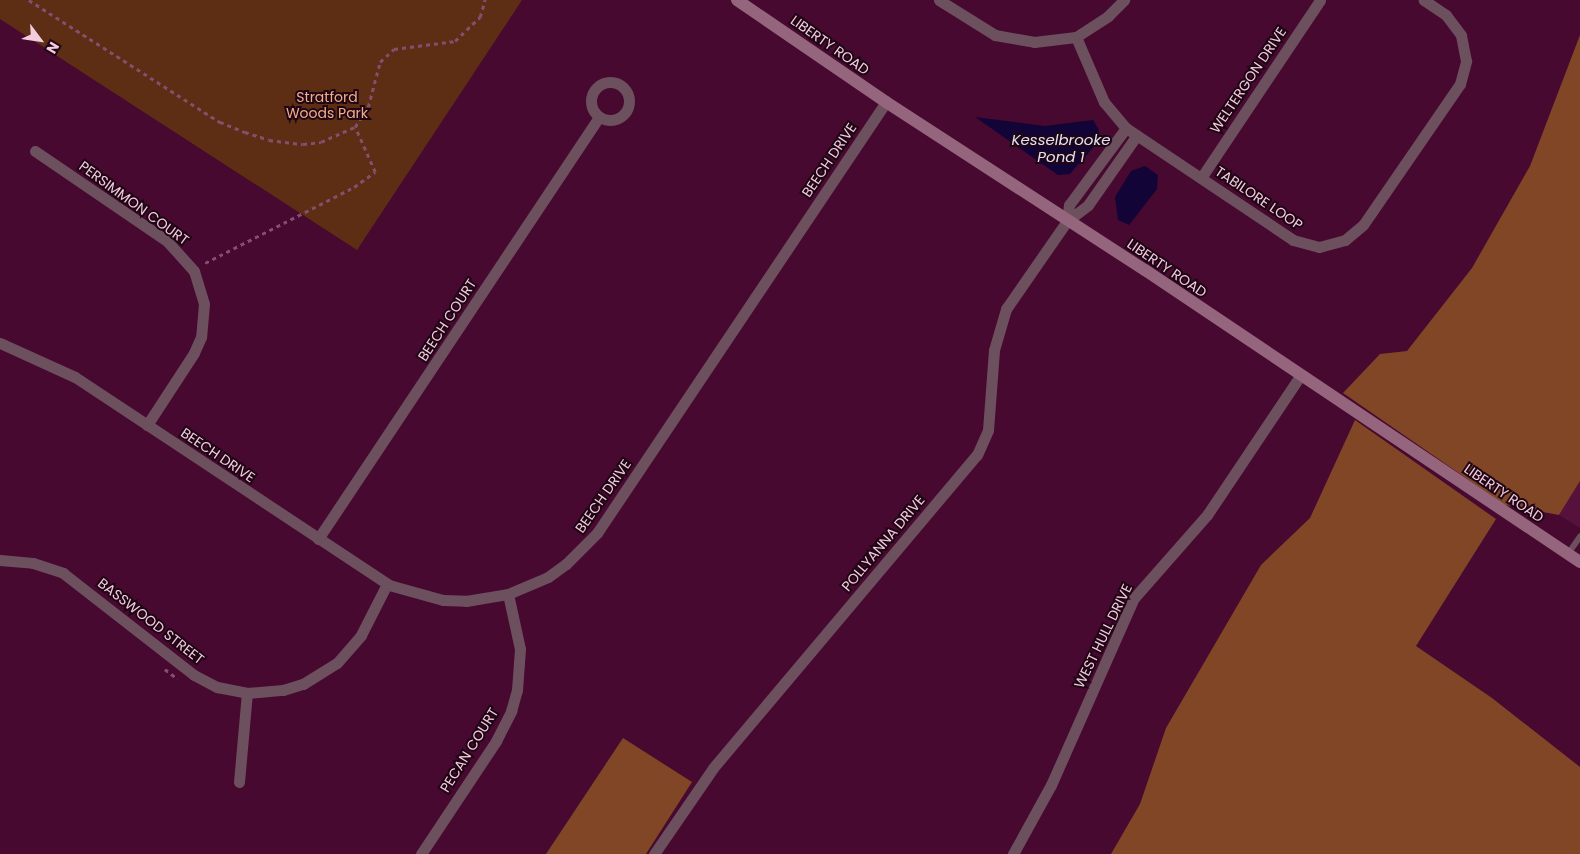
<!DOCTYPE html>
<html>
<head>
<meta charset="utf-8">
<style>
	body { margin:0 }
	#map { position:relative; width:1580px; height:854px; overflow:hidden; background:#470930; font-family:Poppins,sans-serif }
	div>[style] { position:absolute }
	.built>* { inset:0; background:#56113c }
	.green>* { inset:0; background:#5d2e14 }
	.forest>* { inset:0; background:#804626 }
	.water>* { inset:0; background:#130437 }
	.path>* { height:2.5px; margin-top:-1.25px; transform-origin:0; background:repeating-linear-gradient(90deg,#844e6e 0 4px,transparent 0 8px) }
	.lane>* { height:5.5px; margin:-2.75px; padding:0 2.75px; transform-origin:2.75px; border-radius:2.75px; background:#6d505e }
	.street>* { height:11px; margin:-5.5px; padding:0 5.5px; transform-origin:5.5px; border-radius:5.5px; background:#6d505e }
	.street>.ring { margin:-5.5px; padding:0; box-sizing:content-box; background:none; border:11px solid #6d505e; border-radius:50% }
	.secondary>* { height:12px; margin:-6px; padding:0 6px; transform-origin:6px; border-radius:6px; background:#94657d }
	span { translate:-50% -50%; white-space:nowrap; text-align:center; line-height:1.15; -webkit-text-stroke:4px #1f0614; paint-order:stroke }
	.street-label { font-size:14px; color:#f3ccdf }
	.park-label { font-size:14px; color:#f4ad89 }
	.water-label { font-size:15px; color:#e3e2f4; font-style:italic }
	.north { position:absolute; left:15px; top:15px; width:50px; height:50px; -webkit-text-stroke:4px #1f0614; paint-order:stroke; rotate:121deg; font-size:14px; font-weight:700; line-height:20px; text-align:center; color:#f3ccdf }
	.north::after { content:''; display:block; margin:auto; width:18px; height:22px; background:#f3ccdf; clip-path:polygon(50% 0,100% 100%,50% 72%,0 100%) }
</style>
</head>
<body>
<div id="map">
	<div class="built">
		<i style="clip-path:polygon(1580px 481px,1580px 528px,1559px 515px)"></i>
	</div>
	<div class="green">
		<i style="clip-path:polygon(0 0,522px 0,357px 250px,0 19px)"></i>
	</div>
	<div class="forest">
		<i style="clip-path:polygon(1580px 35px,1580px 481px,1559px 515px,1505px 505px,1343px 393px,1380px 354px,1407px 351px,1472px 268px,1530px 166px)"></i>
		<i style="clip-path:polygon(1355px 420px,1496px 519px,1416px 646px,1492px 698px,1580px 767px,1580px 854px,1111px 854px,1140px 804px,1166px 728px,1261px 565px,1310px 518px)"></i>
		<i style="clip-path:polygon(623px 738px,692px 782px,646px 854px,546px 854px)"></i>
	</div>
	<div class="water">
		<i style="clip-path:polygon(975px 117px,1045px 126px,1093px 120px,1099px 130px,1097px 143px,1070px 174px,1058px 175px)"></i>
		<i style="clip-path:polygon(1145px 166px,1158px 175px,1157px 189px,1129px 225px,1118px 220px,1115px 197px,1131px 171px)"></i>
	</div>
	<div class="path">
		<i style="left:29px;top:0;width:227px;rotate:32.6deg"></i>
		<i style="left:220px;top:122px;width:27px;rotate:22deg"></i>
		<i style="left:245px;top:132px;width:25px;rotate:18deg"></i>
		<i style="left:269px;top:140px;width:34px;rotate:7deg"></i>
		<i style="left:303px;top:144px;width:18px;rotate:-6deg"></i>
		<i style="left:321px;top:142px;width:37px;rotate:-24deg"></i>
		<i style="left:205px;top:263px;width:167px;rotate:-27deg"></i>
		<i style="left:354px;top:187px;width:26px;rotate:-36deg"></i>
		<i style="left:375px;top:172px;width:49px;rotate:-114deg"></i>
		<i style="left:355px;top:127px;width:24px;rotate:-57deg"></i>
		<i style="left:368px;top:107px;width:47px;rotate:-75.1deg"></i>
		<i style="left:380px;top:62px;width:19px;rotate:-43deg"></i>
		<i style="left:394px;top:49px;width:62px;rotate:-7.5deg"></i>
		<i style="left:455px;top:41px;width:35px;rotate:-44deg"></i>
		<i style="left:480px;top:17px;width:18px;rotate:-74deg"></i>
		<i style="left:165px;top:669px;width:16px;rotate:38deg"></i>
	</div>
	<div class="lane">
		<i style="left:1568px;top:554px;width:21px;rotate:-55deg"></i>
	</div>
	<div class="street">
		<i style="left:939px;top:0;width:66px;rotate:32deg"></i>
		<i style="left:995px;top:35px;width:40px;rotate:10deg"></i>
		<i style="left:1034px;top:42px;width:42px;rotate:-6.8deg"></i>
		<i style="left:1076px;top:37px;width:38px;rotate:-33deg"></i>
		<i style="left:1108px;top:16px;width:23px;rotate:-45deg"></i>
		<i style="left:1076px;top:37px;width:71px;rotate:66.7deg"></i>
		<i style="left:1104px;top:102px;width:34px;rotate:50deg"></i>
		<i style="left:1126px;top:128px;width:201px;rotate:33.8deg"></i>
		<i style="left:1293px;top:240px;width:27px;rotate:15deg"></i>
		<i style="left:1319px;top:247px;width:27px;rotate:-15deg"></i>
		<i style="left:1345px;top:240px;width:23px;rotate:-40deg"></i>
		<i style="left:1363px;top:225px;width:171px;rotate:-55.5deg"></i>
		<i style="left:1460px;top:84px;width:24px;rotate:-75deg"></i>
		<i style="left:1466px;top:61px;width:26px;rotate:-101deg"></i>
		<i style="left:1461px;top:35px;width:25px;rotate:-127deg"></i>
		<i style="left:1446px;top:15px;width:27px;rotate:-146deg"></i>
		<i class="ring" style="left:591px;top:82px;width:27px;height:27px"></i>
		<i style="left:35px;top:151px;width:160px;rotate:34.3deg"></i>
		<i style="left:167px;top:241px;width:40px;rotate:48deg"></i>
		<i style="left:194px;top:271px;width:34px;rotate:73deg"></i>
		<i style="left:204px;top:304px;width:33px;rotate:95deg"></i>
		<i style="left:201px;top:337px;width:17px;rotate:114deg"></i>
		<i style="left:194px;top:353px;width:86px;rotate:123.1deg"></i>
		<i style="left:1201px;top:178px;width:214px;rotate:-56.2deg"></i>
		<i style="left:1067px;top:221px;width:16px;rotate:-83deg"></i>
		<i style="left:1069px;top:205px;width:96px;rotate:-53.5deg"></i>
		<i style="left:0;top:343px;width:82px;rotate:24.4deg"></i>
		<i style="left:75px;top:377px;width:377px;rotate:33.5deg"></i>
		<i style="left:389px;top:585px;width:56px;rotate:15.5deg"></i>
		<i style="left:443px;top:600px;width:23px;rotate:2deg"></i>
		<i style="left:466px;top:601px;width:43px;rotate:-9.5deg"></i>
		<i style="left:508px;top:594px;width:43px;rotate:-23deg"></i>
		<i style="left:548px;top:577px;width:22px;rotate:-36deg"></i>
		<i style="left:566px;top:564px;width:44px;rotate:-45deg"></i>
		<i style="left:597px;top:533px;width:519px;rotate:-56.16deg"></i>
		<i style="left:318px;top:539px;width:507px;rotate:-56.34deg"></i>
		<i style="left:0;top:560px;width:33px;rotate:5deg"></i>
		<i style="left:33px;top:563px;width:32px;rotate:18deg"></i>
		<i style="left:63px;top:573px;width:166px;rotate:37.9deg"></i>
		<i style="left:194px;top:675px;width:26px;rotate:28deg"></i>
		<i style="left:217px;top:687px;width:31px;rotate:11deg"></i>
		<i style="left:247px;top:693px;width:36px;rotate:-5deg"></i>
		<i style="left:283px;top:690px;width:21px;rotate:-17deg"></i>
		<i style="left:303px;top:684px;width:40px;rotate:-32deg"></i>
		<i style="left:337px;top:663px;width:37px;rotate:-49deg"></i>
		<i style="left:361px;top:635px;width:57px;rotate:-63deg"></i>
		<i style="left:239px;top:782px;width:89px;rotate:-84.9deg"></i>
		<i style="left:421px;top:854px;width:136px;rotate:-56.4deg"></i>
		<i style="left:496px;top:741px;width:34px;rotate:-63deg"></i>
		<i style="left:511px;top:711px;width:22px;rotate:-74deg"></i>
		<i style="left:517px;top:690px;width:41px;rotate:-85.8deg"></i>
		<i style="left:520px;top:649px;width:56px;rotate:-102.3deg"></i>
		<i style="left:654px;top:854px;width:104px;rotate:-55.5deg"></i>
		<i style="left:713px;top:768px;width:409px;rotate:-49.9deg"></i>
		<i style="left:977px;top:455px;width:27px;rotate:-66deg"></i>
		<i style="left:988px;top:430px;width:80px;rotate:-85.7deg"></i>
		<i style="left:994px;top:350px;width:43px;rotate:-73.7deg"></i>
		<i style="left:1006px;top:309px;width:107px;rotate:-55.3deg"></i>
		<i style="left:1067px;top:221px;width:26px;rotate:-37deg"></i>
		<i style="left:1088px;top:205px;width:85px;rotate:-55deg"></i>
		<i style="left:1013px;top:854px;width:79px;rotate:-61.2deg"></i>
		<i style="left:1051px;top:785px;width:205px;rotate:-66.1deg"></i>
		<i style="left:1134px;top:598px;width:111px;rotate:-48.7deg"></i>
		<i style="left:1207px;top:515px;width:167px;rotate:-56.2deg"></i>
	</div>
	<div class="secondary">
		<i style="left:737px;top:0;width:181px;rotate:34.4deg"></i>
		<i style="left:886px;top:102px;width:309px;rotate:33deg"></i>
		<i style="left:1145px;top:270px;width:524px;rotate:33.87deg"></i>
	</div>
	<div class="street-label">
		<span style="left:830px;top:45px;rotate:35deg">LIBERTY ROAD</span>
		<span style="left:1248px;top:80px;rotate:-56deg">WELTERGON DRIVE</span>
		<span style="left:829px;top:160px;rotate:-56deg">BEECH DRIVE</span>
		<span style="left:1259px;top:198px;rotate:34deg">TABILORE LOOP</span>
		<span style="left:134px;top:203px;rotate:36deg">PERSIMMON COURT</span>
		<span style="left:1167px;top:268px;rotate:34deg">LIBERTY ROAD</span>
		<span style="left:447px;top:320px;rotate:-57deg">BEECH COURT</span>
		<span style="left:218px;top:455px;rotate:34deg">BEECH DRIVE</span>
		<span style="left:1504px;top:493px;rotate:34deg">LIBERTY ROAD</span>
		<span style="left:603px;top:496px;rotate:-55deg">BEECH DRIVE</span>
		<span style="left:883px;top:543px;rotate:-50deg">POLLYANNA DRIVE</span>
		<span style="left:151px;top:621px;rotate:38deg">BASSWOOD STREET</span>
		<span style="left:1103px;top:636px;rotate:-64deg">WEST HULL DRIVE</span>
		<span style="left:469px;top:750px;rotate:-58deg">PECAN COURT</span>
	</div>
	<div class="park-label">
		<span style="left:327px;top:105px">Stratford<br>Woods Park</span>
	</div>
	<div class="water-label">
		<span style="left:1061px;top:148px">Kesselbrooke<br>Pond 1</span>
	</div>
	<div class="north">N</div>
</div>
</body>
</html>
